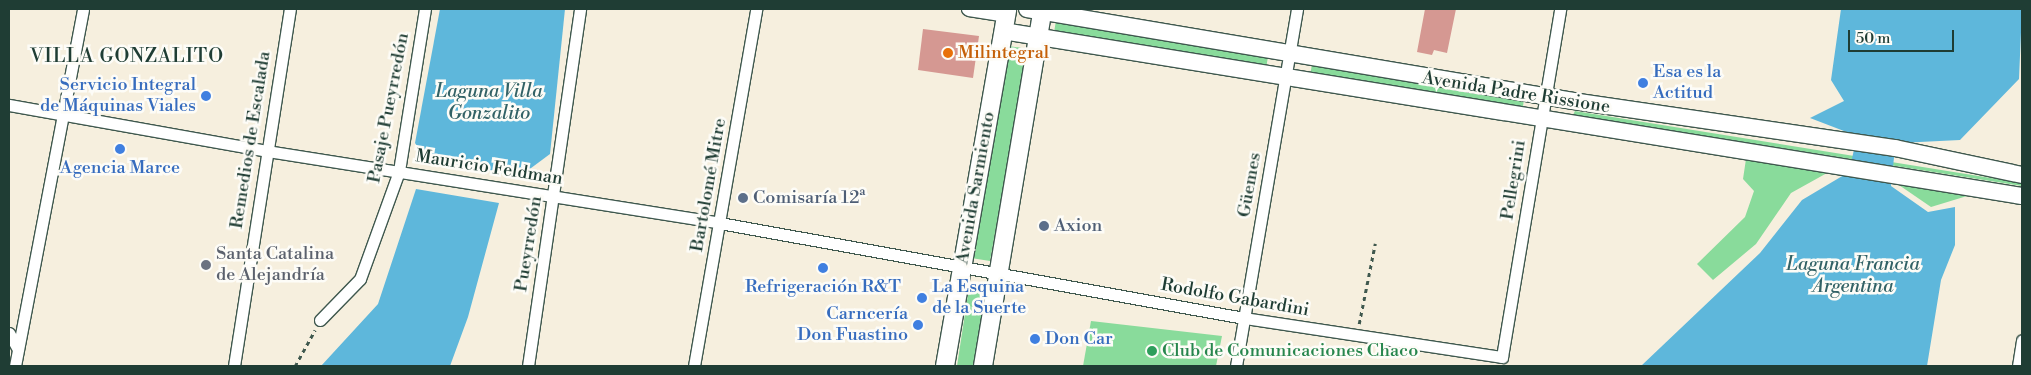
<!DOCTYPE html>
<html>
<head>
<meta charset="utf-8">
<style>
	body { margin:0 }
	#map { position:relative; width:2031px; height:375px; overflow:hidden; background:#f6efde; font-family:"Libre Bodoni",serif }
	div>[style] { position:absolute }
	.green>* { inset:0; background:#89db9b }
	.water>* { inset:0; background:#5eb7db }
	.building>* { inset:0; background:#d59892 }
	.path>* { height:2.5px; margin-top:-1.25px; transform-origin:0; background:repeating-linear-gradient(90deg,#3f584e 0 4px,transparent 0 8px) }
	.roads { filter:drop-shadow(1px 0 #3f584e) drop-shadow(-1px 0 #3f584e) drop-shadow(0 1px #3f584e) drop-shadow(0 -1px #3f584e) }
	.minor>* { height:11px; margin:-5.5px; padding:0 5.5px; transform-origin:5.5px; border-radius:5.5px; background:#fff }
	.tertiary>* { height:14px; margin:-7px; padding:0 7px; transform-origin:7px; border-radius:7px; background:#fff }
	.secondary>* { height:16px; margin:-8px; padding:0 8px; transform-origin:8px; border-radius:8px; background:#fff }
	.primary>* { height:18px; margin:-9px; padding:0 9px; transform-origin:9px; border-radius:9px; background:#fff }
	.dots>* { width:14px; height:14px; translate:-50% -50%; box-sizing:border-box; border:2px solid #fdfcf7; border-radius:50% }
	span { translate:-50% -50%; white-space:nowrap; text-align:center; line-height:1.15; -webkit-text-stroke:5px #fdfcf7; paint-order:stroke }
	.food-label { font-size:18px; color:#c56008 }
	.left { translate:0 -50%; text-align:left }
	.shop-label { font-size:18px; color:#366cbe }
	.right { translate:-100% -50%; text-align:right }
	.street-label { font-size:18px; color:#1f3d34 }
	.service-label { font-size:18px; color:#4e5e75 }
	.worship-label { font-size:18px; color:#5b616d }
	.leisure-label { font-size:18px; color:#27864d }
	.neighbourhood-label { font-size:19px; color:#1f3d34; letter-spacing:1px }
	.water-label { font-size:19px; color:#326266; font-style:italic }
	.frame { position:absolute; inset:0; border:10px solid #1f3d34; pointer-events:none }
	.scale { position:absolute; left:1848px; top:30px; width:106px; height:22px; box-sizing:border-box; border:2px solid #1f3d34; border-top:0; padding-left:6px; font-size:15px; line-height:18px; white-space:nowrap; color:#1f3d34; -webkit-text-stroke:4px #fdfcf7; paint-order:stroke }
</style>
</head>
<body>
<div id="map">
	<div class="green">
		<i style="clip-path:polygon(1056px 21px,1268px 57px,1266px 68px,1054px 32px)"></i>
		<i style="clip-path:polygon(1009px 46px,1028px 49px,990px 261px,971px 258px)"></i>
		<i style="clip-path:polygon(1312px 64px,1524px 100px,1522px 112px,1310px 76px)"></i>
		<i style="clip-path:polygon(1575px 111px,2022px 183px,2022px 186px,1573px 115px)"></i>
		<i style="clip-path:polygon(1746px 159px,1827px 173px,1791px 193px,1756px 244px,1713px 280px,1697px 264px,1745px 217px,1754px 191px,1743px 179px)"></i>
		<i style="clip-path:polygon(1896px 183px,1967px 196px,1931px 207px)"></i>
		<i style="clip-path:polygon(973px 290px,984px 291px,987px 297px,976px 366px,957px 366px,968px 294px)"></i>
		<i style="clip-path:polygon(1091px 321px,1222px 336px,1216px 366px,1083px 366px)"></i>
	</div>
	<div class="water">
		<i style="clip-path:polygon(440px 9px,565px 9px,550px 154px,519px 177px,425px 158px,415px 143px)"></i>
		<i style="clip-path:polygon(1841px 9px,2022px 9px,2019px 79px,1960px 140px,1899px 143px,1895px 148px,1891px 186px,1928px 212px,1955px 207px,1955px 245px,1941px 280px,1927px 366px,1641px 366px,1760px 253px,1802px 200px,1849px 172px,1857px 136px,1810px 118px,1844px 101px,1831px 80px)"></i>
		<i style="clip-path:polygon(416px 189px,499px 203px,468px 317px,450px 366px,321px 366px,378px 304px)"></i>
	</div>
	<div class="building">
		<i style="clip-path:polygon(1425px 9px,1456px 9px,1447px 53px,1434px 50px,1432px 55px,1417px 52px)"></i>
		<i style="clip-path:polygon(923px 29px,979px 36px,973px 78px,918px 70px)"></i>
	</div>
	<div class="path">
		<i style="left:1359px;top:324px;width:82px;rotate:-78.7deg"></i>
		<i style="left:295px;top:366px;width:41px;rotate:-60.9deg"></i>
	</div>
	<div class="roads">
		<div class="minor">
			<i style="left:9px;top:105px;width:262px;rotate:10.1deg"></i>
			<i style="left:267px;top:151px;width:459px;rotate:9deg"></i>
			<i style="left:720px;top:223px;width:533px;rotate:10.28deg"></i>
			<i style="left:1244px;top:318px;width:261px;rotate:8.6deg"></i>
			<i style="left:1502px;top:357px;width:353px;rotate:-80.5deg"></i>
			<i style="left:320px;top:320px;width:57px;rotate:-45.7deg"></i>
			<i style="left:360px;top:279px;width:115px;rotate:-70.1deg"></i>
			<i style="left:399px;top:171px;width:164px;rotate:-80.9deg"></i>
			<i style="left:9px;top:333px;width:18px;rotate:61deg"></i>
			<i style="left:15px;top:366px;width:363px;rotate:-79.2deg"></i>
			<i style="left:234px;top:366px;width:361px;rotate:-81.1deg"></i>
			<i style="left:528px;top:366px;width:361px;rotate:-81.7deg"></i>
			<i style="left:694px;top:366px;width:362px;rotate:-80.1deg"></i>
			<i style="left:1236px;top:366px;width:362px;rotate:-80.3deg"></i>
			<i style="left:2018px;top:366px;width:26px;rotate:-81deg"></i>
		</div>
		<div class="tertiary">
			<i style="left:969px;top:9px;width:37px;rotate:9deg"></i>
		</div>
		<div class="secondary">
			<i style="left:1027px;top:9px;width:554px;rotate:9.56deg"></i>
			<i style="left:1573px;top:101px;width:325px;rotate:8.3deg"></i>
			<i style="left:1895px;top:148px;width:130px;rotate:12deg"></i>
			<i style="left:1003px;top:31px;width:1032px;rotate:9.2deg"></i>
		</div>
		<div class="primary">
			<i style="left:945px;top:366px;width:362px;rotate:-80.1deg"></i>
			<i style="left:983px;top:366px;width:362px;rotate:-80.5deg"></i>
		</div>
	</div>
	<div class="dots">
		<i style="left:948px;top:53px;background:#e8710a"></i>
		<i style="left:1643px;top:83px;background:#3f7fe0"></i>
		<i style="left:206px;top:96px;background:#3f7fe0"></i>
		<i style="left:120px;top:149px;background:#3f7fe0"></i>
		<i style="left:743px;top:198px;background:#5c6f8a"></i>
		<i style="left:1044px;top:226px;background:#5c6f8a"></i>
		<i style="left:206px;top:265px;background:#6b7280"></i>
		<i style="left:823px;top:268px;background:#3f7fe0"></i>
		<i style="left:922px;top:298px;background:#3f7fe0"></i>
		<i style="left:918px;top:325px;background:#3f7fe0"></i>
		<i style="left:1035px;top:339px;background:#3f7fe0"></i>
		<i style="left:1152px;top:351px;background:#2e9e5b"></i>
	</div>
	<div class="food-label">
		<span class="left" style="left:958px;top:53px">Milintegral</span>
	</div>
	<div class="shop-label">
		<span class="left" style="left:1653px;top:83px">Esa es la<br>Actitud</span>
		<span class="right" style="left:196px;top:96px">Servicio Integral<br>de Máquinas Viales</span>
		<span style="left:120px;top:168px">Agencia Marce</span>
		<span style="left:823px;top:287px">Refrigeración R&amp;T</span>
		<span class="left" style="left:932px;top:298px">La Esquina<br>de la Suerte</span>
		<span class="right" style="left:908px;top:325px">Carncería<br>Don Fuastino</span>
		<span class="left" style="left:1045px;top:339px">Don Car</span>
	</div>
	<div class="street-label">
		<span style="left:1516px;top:93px;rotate:9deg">Avenida Padre Rissione</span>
		<span style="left:389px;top:108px;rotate:-79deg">Pasaje Pueyrredón</span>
		<span style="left:251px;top:140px;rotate:-81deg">Remedios de Escalada</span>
		<span style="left:489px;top:168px;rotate:9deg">Mauricio Feldman</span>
		<span style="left:1514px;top:180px;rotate:-81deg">Pellegrini</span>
		<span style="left:709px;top:185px;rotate:-80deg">Bartolomé Mitre</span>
		<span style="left:1250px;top:185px;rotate:-80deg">Güemes</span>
		<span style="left:976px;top:188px;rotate:-80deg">Avenida Sarmiento</span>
		<span style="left:529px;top:244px;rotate:-81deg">Pueyrredón</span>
		<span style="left:1235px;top:298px;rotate:10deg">Rodolfo Gabardini</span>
	</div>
	<div class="service-label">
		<span class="left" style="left:753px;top:198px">Comisaría 12ª</span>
		<span class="left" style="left:1054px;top:226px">Axion</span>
	</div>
	<div class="worship-label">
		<span class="left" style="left:216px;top:265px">Santa Catalina<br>de Alejandría</span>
	</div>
	<div class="leisure-label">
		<span class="left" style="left:1162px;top:351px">Club de Comunicaciones Chaco</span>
	</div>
	<div class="neighbourhood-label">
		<span style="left:127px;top:57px">VILLA GONZALITO</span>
	</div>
	<div class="water-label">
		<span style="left:489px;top:103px">Laguna Villa<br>Gonzalito</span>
		<span style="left:1853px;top:276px">Laguna Francia<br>Argentina</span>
	</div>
	<div class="frame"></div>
	<div class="scale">50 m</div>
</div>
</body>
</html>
